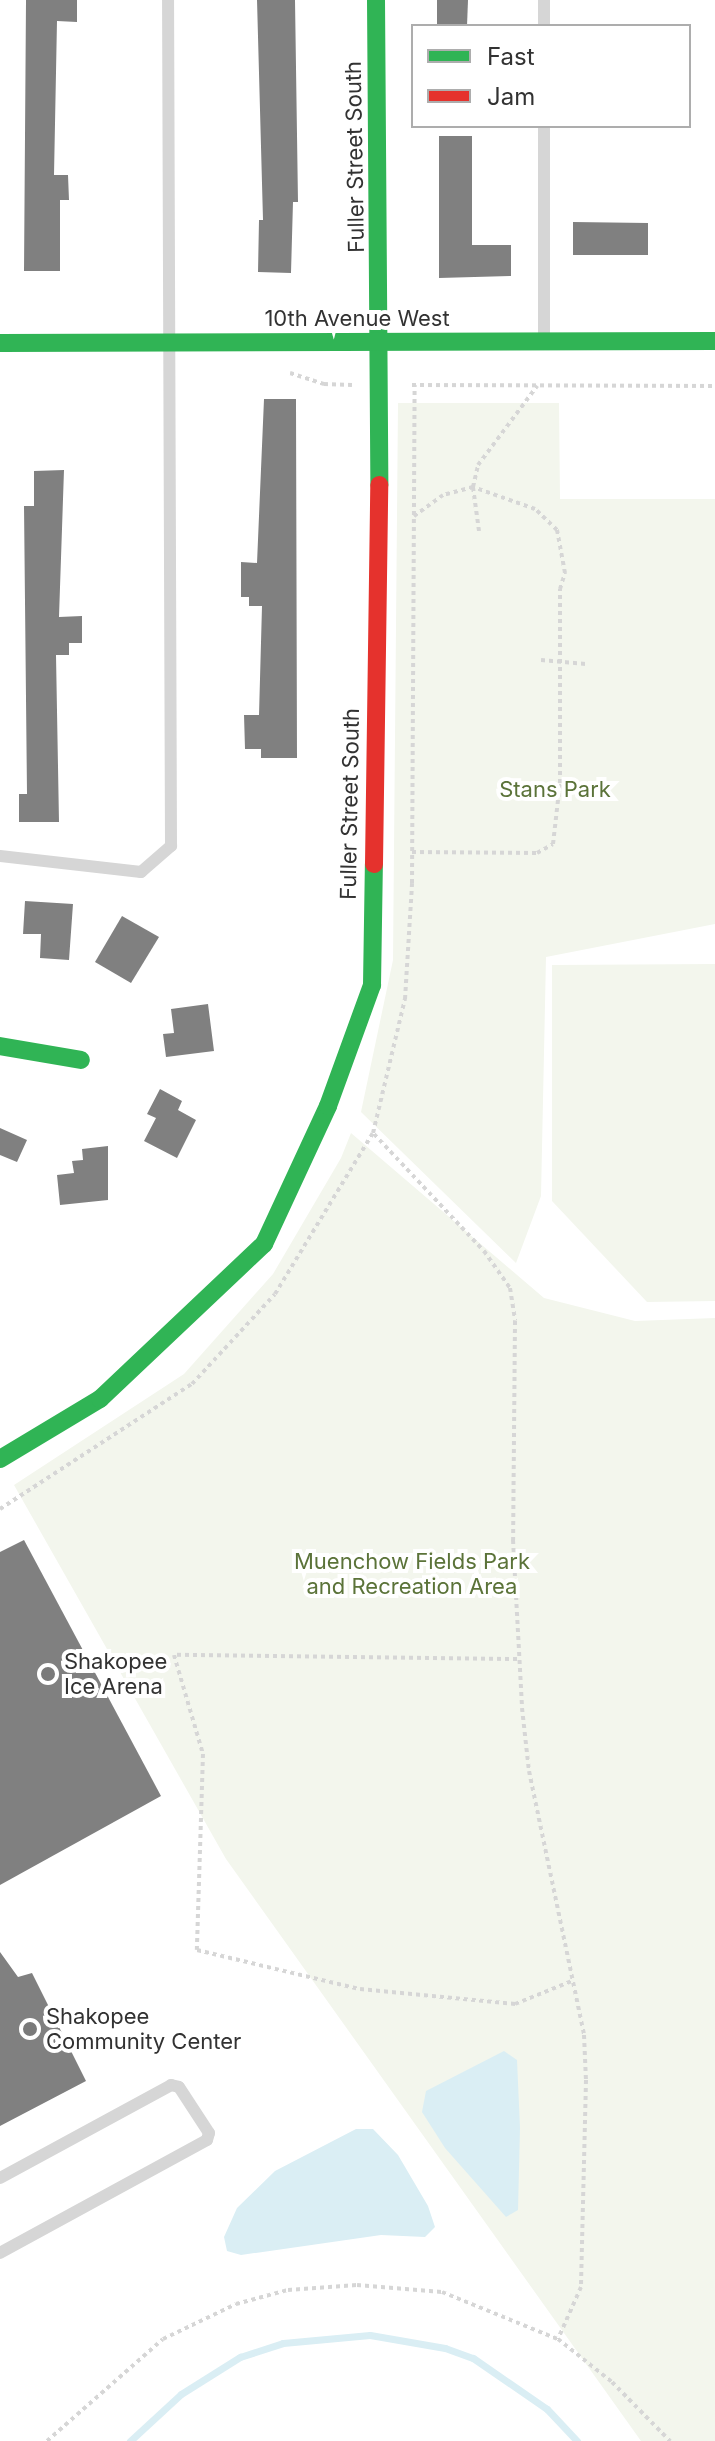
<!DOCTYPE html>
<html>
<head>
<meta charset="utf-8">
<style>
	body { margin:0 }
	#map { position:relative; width:715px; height:2441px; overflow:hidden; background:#fff; font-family:Inter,sans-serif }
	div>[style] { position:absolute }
	.green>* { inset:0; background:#f3f6ed }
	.water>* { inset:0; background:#daeef4 }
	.stream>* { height:7px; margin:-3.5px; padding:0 3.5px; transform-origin:3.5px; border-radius:3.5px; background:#daeef4 }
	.building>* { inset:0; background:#808080 }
	.path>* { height:4px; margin-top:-2px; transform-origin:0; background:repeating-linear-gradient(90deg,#d6d6d6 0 4px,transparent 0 8px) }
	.lane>* { height:12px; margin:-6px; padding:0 6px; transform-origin:6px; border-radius:6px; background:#d6d6d6 }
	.fast>* { height:18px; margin:-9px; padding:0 9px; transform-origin:9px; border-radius:9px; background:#30b455 }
	.jam>* { height:18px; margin:-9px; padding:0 9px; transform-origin:9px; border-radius:9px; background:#e5322d }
	.dots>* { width:22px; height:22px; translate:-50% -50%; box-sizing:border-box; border:4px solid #fff; border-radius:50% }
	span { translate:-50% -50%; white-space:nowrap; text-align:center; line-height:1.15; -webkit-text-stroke:8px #fff; paint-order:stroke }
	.street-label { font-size:22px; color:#323232 }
	.park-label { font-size:22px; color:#5b7339 }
	.poi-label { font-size:22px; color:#323232 }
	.left { translate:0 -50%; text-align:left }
	.legend { position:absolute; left:411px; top:24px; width:280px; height:104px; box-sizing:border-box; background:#fff; border:2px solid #adadad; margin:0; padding:10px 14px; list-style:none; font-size:24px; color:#323232 }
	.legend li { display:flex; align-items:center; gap:16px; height:40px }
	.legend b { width:40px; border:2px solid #adadad }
</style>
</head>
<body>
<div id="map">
	<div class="green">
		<i style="clip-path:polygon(398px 403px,559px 403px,560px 499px,715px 499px,715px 924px,546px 957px,541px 1196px,516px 1263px,361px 1112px,393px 960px)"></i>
		<i style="clip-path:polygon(715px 964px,715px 1301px,647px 1302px,552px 1201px,552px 965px)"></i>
		<i style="clip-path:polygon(351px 1133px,544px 1298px,635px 1321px,715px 1318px,715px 2441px,641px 2441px,226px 1859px,14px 1485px,184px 1374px,273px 1274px,341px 1158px)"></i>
	</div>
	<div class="water">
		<i style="clip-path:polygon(504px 2051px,517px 2060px,520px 2128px,518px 2210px,506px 2217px,445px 2148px,422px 2112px,426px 2091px)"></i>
		<i style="clip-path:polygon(356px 2129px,373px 2129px,398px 2155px,428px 2206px,435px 2227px,425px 2237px,381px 2235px,241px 2255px,227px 2251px,224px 2237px,237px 2208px,275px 2171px)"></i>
	</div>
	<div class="stream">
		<i style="left:130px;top:2441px;width:69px;rotate:-42.7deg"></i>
		<i style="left:181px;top:2394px;width:70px;rotate:-32.1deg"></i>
		<i style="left:240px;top:2357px;width:45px;rotate:-18deg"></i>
		<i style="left:283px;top:2343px;width:87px;rotate:-5.3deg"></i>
		<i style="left:370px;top:2335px;width:76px;rotate:9.8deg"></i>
		<i style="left:445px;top:2348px;width:30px;rotate:20deg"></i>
		<i style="left:473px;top:2358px;width:90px;rotate:34.6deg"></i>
		<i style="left:547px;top:2409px;width:44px;rotate:46.8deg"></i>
	</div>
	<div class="building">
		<i style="clip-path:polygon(26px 0,77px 0,77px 22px,57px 21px,54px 175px,68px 175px,69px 200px,60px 200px,60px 271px,24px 271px)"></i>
		<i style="clip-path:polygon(257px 0,295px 0,298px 202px,293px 202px,291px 273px,258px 272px,259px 220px,263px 220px)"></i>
		<i style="clip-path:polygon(437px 0,468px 0,467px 26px,437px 26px)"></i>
		<i style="clip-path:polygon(439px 136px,472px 136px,472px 245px,511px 245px,511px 276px,439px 278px)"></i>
		<i style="clip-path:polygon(573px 222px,648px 223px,648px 255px,573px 255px)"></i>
		<i style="clip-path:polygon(264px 399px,296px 399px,297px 758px,261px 758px,261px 749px,245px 749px,244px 715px,259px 715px,262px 606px,249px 606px,249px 597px,241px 597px,241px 562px,257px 563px)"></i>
		<i style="clip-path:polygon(64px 470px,59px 617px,82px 616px,82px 643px,69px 643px,69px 655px,56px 655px,59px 822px,19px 822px,19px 794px,27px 794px,24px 506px,34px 506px,34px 471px)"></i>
		<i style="clip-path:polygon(25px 901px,73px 904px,69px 960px,40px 958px,41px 934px,23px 934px)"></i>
		<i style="clip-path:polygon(122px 916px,159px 937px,131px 983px,95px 962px)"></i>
		<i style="clip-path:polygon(208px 1004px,214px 1051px,166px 1057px,163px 1034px,174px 1033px,171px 1009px)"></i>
		<i style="clip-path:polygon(160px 1089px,182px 1101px,178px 1110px,196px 1120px,177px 1158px,144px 1141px,156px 1118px,147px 1114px)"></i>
		<i style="clip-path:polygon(0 1128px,27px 1140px,17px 1162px,0 1155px)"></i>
		<i style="clip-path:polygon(108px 1146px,108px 1200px,60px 1205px,57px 1175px,74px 1173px,72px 1161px,83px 1160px,82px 1149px)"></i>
		<i style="clip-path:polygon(24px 1540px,161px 1796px,0 1885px,0 1552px)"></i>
		<i style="clip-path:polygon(0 1952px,18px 1977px,32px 1973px,86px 2081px,0 2126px)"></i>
	</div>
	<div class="path">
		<i style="left:290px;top:373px;width:36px;rotate:18deg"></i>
		<i style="left:324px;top:384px;width:28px;rotate:2deg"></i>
		<i style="left:412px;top:385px;width:303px;rotate:0.2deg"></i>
		<i style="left:479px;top:531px;width:44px;rotate:-97.8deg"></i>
		<i style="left:473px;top:487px;width:23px;rotate:-77deg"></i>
		<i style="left:478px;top:465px;width:99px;rotate:-53.2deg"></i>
		<i style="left:541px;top:660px;width:45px;rotate:5.1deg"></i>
		<i style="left:412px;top:852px;width:125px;rotate:0.5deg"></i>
		<i style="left:537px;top:853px;width:18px;rotate:-29deg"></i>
		<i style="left:553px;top:844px;width:61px;rotate:-83.5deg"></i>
		<i style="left:560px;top:783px;width:194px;rotate:-90deg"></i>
		<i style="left:560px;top:589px;width:17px;rotate:-73deg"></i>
		<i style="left:565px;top:573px;width:44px;rotate:-100.5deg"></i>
		<i style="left:557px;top:530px;width:30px;rotate:-136deg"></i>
		<i style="left:535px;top:509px;width:66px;rotate:-160.5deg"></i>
		<i style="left:473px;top:487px;width:31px;rotate:165deg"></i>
		<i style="left:443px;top:495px;width:36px;rotate:144deg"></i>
		<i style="left:374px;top:1134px;width:161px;rotate:46.8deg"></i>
		<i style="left:484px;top:1251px;width:45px;rotate:54.9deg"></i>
		<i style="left:510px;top:1288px;width:33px;rotate:81deg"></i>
		<i style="left:515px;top:1321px;width:219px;rotate:90.5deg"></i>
		<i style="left:513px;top:1540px;width:168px;rotate:86.9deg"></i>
		<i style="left:522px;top:1708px;width:63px;rotate:83.7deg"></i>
		<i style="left:529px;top:1771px;width:270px;rotate:78.2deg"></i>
		<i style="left:584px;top:2035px;width:45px;rotate:87.5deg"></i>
		<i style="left:586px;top:2080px;width:207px;rotate:91.4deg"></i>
		<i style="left:581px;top:2287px;width:57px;rotate:113.9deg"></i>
		<i style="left:0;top:1509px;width:229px;rotate:-33.1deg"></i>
		<i style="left:192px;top:1384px;width:122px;rotate:-47.3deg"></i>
		<i style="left:275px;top:1294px;width:188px;rotate:-58.7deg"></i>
		<i style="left:373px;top:1133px;width:138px;rotate:-76.6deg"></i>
		<i style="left:405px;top:999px;width:116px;rotate:-86.5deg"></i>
		<i style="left:412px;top:883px;width:498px;rotate:-89.7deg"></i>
		<i style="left:517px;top:1659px;width:343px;rotate:-179.3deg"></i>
		<i style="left:174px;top:1655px;width:103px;rotate:73.7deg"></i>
		<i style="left:203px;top:1754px;width:196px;rotate:91.8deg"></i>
		<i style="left:197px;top:1950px;width:168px;rotate:13.5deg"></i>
		<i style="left:360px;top:1989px;width:156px;rotate:5.5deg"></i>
		<i style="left:515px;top:2004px;width:61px;rotate:-22deg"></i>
		<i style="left:47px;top:2441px;width:154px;rotate:-41.3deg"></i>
		<i style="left:163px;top:2339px;width:81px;rotate:-25.6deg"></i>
		<i style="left:236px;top:2304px;width:54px;rotate:-15.1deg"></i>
		<i style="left:288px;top:2290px;width:69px;rotate:-4.1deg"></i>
		<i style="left:357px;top:2285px;width:85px;rotate:4.7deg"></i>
		<i style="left:442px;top:2292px;width:125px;rotate:22.1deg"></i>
		<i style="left:558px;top:2339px;width:69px;rotate:38.5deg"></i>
		<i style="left:612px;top:2382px;width:83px;rotate:45.5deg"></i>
	</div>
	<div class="lane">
		<i style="left:544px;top:0;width:26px;rotate:90deg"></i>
		<i style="left:544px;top:126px;width:212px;rotate:90deg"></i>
		<i style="left:0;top:856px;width:142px;rotate:6.5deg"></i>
		<i style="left:141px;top:872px;width:40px;rotate:-41deg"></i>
		<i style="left:171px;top:846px;width:846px;rotate:-90.2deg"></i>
		<i style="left:0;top:2178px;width:195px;rotate:-28.5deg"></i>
		<i style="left:171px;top:2085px;width:8px;rotate:14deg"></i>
		<i style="left:179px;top:2087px;width:55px;rotate:56.9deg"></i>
		<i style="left:209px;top:2133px;width:7px;rotate:106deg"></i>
		<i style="left:207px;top:2140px;width:236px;rotate:151.4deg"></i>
	</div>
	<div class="fast">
		<i style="left:376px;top:0;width:485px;rotate:89.6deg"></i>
		<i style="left:0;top:343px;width:715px;rotate:-0.16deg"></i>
		<i style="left:0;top:1046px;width:82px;rotate:9.8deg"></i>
		<i style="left:0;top:1459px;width:117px;rotate:-31deg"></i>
		<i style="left:100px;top:1399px;width:226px;rotate:-43.4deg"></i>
		<i style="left:264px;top:1244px;width:152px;rotate:-65.1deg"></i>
		<i style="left:328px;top:1106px;width:129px;rotate:-70deg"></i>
		<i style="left:372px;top:985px;width:121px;rotate:-89.1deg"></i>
	</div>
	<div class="jam">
		<i style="left:374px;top:864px;width:379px;rotate:-89.2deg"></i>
	</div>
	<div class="dots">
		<i style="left:48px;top:1674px;background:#7a7a7a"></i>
		<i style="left:30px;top:2029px;background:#7a7a7a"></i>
	</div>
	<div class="street-label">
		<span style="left:355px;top:157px;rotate:-91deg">Fuller Street South</span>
		<span style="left:357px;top:319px">10th Avenue West</span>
		<span style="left:350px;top:804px;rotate:-89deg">Fuller Street South</span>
	</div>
	<div class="park-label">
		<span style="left:555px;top:790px">Stans Park</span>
		<span style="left:412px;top:1574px">Muenchow Fields Park<br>and Recreation Area</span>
	</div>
	<div class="poi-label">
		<span class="left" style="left:64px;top:1674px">Shakopee<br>Ice Arena</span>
		<span class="left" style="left:46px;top:2029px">Shakopee<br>Community Center</span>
	</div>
	<ul class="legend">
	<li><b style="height:10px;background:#30b455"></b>Fast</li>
	<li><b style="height:10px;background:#e5322d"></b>Jam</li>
	</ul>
</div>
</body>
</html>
